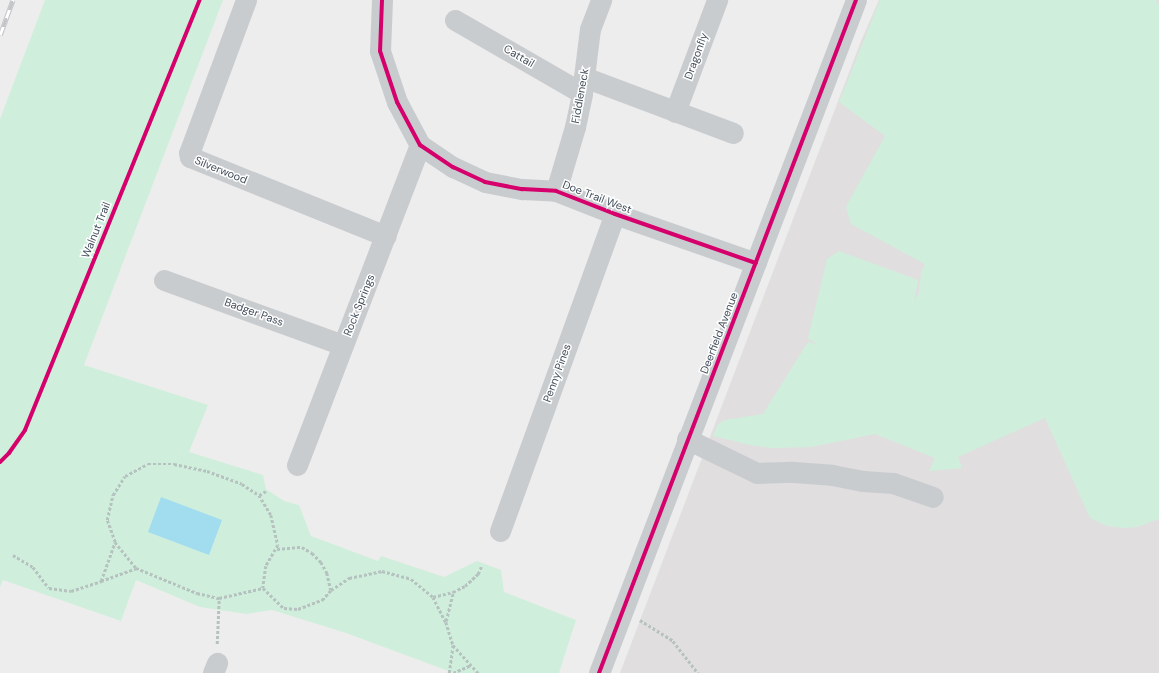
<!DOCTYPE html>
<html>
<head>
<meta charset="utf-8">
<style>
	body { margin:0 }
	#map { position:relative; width:1159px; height:673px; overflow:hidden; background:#eeeded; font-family:"DM Sans",sans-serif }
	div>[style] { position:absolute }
	.education>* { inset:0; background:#e0dedf }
	.green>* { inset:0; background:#cfefdc }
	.water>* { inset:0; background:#a2dcef }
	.path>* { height:2.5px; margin-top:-1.25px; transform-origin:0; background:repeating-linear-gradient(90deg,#b5c2bf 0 3px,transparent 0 5px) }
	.minor>* { height:21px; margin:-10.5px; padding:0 10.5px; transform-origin:10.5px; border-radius:10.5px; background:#c9cccf }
	.rail>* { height:4.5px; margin-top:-2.25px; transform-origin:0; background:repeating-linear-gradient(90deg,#fff 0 9px,#c3c5c8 0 18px); box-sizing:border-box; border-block:1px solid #c3c5c8 }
	.cycleway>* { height:4px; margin:-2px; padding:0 2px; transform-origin:2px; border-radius:2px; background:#d6006c }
	span { translate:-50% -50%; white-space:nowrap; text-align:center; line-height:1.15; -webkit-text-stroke:3px #fff; paint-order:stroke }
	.street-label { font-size:11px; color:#444f5b }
</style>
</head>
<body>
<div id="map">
	<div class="education">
		<i style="clip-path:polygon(879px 0,1159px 0,1159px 673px,620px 673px,861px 41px)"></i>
	</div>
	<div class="green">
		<i style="clip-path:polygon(45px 0,223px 0,84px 365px,208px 405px,189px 452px,263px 475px,266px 489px,284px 501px,299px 505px,311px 536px,378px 561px,381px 556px,444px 577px,477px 561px,501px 570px,504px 592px,576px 620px,559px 673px,454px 673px,346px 633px,272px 610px,246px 614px,200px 607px,136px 580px,121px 621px,3px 580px,0 587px,0 119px)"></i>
		<i style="clip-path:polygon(880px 0,1156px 0,1159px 5px,1159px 519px,1137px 527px,1125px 528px,1107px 526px,1090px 518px,1045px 418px,958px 457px,962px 468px,929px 471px,935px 458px,875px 434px,811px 447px,771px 448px,750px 445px,713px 436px,718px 424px,725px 420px,763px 414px,808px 342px,817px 344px,808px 338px,827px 259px,839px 251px,918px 280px,914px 303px,919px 292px,921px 273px,925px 264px,851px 224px,846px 207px,885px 136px,839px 102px)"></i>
	</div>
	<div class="water">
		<i style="clip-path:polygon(161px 497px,222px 520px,209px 555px,148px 532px)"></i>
	</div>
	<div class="path">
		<i style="left:259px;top:495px;width:8px;rotate:-30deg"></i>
		<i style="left:115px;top:542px;width:23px;rotate:-110deg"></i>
		<i style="left:107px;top:520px;width:26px;rotate:-77deg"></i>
		<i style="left:113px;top:495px;width:22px;rotate:-58deg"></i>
		<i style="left:125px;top:476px;width:26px;rotate:-28deg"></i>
		<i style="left:148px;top:464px;width:26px"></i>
		<i style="left:174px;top:464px;width:34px;rotate:12deg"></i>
		<i style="left:207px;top:471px;width:37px;rotate:20deg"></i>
		<i style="left:242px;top:484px;width:20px;rotate:33deg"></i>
		<i style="left:259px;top:495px;width:23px;rotate:59deg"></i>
		<i style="left:271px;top:515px;width:31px;rotate:77deg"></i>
		<i style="left:278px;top:545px;width:24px;rotate:120deg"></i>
		<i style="left:266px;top:566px;width:22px;rotate:98deg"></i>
		<i style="left:277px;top:549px;width:25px;rotate:-5deg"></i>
		<i style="left:302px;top:547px;width:12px;rotate:31deg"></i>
		<i style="left:312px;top:553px;width:13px;rotate:45deg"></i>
		<i style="left:321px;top:562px;width:13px;rotate:61deg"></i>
		<i style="left:327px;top:573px;width:17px;rotate:77deg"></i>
		<i style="left:13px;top:555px;width:23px;rotate:31deg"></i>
		<i style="left:33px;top:567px;width:26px;rotate:53deg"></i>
		<i style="left:49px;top:588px;width:22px;rotate:8deg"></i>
		<i style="left:71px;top:591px;width:32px;rotate:-18deg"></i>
		<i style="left:101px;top:581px;width:41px;rotate:-70.3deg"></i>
		<i style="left:115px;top:542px;width:33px;rotate:51deg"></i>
		<i style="left:136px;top:568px;width:66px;rotate:22.3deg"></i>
		<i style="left:197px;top:593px;width:23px;rotate:13deg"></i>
		<i style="left:219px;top:598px;width:45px;rotate:-12.8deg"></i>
		<i style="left:263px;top:588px;width:29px;rotate:44deg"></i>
		<i style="left:284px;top:608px;width:14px;rotate:4deg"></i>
		<i style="left:298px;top:609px;width:26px;rotate:-21deg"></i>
		<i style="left:322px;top:600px;width:13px;rotate:-48deg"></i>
		<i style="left:331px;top:590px;width:22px;rotate:-34deg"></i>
		<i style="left:349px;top:578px;width:34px;rotate:-12deg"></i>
		<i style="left:382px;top:571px;width:30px;rotate:15deg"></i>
		<i style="left:411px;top:579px;width:28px;rotate:39deg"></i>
		<i style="left:433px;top:597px;width:28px;rotate:63deg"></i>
		<i style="left:446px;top:622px;width:24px;rotate:73deg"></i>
		<i style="left:453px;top:645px;width:38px;rotate:48deg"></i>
		<i style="left:101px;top:581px;width:37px;rotate:-20deg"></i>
		<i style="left:433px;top:597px;width:21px;rotate:-14deg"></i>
		<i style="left:453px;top:592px;width:13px;rotate:-27deg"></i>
		<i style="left:465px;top:586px;width:18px;rotate:-43deg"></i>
		<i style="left:478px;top:574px;width:8px;rotate:-67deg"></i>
		<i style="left:640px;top:620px;width:39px;rotate:32deg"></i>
		<i style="left:673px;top:641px;width:41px;rotate:52deg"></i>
		<i style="left:446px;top:621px;width:30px;rotate:-76deg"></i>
		<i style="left:217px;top:644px;width:46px;rotate:-87.5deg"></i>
		<i style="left:449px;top:673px;width:28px;rotate:-82deg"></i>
		<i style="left:453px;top:673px;width:20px;rotate:-24deg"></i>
	</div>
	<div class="minor">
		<i style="left:246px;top:0;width:163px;rotate:110.4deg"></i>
		<i style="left:189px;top:153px;width:4px;rotate:76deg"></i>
		<i style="left:190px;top:157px;width:211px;rotate:22deg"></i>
		<i style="left:382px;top:0;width:51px;rotate:92.2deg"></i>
		<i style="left:380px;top:51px;width:54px;rotate:71.6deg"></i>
		<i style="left:397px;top:102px;width:49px;rotate:61.9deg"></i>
		<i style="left:420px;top:145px;width:40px;rotate:34deg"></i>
		<i style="left:453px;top:167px;width:35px;rotate:25deg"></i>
		<i style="left:485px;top:182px;width:38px;rotate:11deg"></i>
		<i style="left:522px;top:189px;width:34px;rotate:3deg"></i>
		<i style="left:556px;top:191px;width:63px;rotate:21.3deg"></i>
		<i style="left:615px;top:214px;width:149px;rotate:19.2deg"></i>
		<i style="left:455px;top:20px;width:146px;rotate:29.9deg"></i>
		<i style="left:584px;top:77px;width:159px;rotate:20.6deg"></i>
		<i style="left:675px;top:112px;width:120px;rotate:-69.4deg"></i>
		<i style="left:556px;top:191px;width:67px;rotate:-73.5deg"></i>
		<i style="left:575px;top:127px;width:35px;rotate:-78deg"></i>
		<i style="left:582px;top:93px;width:64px;rotate:-82.9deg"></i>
		<i style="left:590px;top:29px;width:31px;rotate:-69deg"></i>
		<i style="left:164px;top:280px;width:190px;rotate:20deg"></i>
		<i style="left:687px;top:439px;width:78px;rotate:25.9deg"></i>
		<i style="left:757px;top:473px;width:36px;rotate:-2deg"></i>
		<i style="left:793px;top:472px;width:39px;rotate:4deg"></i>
		<i style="left:832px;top:475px;width:32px;rotate:11deg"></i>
		<i style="left:863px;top:481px;width:30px;rotate:4deg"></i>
		<i style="left:893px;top:483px;width:42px;rotate:19.3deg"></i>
		<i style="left:297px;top:465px;width:343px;rotate:-69deg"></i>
		<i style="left:500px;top:531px;width:337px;rotate:-70.1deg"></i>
		<i style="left:213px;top:673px;width:11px;rotate:-68deg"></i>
		<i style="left:599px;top:673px;width:720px;rotate:-69.1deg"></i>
	</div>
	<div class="rail">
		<i style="left:0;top:35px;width:37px;rotate:-70deg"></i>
	</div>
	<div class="cycleway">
		<i style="left:382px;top:0;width:51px;rotate:92.2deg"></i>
		<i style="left:380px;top:51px;width:54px;rotate:71.6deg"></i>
		<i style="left:397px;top:102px;width:49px;rotate:61.9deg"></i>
		<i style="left:420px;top:145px;width:40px;rotate:34deg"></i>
		<i style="left:453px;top:167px;width:35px;rotate:25deg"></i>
		<i style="left:485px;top:182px;width:38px;rotate:11deg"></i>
		<i style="left:522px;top:189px;width:34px;rotate:3deg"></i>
		<i style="left:556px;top:191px;width:63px;rotate:21.3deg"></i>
		<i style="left:615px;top:214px;width:149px;rotate:19.2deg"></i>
		<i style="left:0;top:462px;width:13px;rotate:-45deg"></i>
		<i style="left:9px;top:453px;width:28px;rotate:-55deg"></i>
		<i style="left:25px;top:430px;width:464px;rotate:-67.9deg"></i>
		<i style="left:599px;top:673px;width:720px;rotate:-69.1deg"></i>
	</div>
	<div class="street-label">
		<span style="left:519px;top:56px;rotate:30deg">Cattail</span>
		<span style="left:696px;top:56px;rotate:-70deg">Dragonfly</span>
		<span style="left:580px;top:96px;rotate:-80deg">Fiddleneck</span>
		<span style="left:221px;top:170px;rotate:22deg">Silverwood</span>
		<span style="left:597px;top:197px;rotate:21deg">Doe Trail West</span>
		<span style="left:96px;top:230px;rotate:-68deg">Walnut Trail</span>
		<span style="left:359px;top:305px;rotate:-68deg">Rock Springs</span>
		<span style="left:254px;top:312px;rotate:20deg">Badger Pass</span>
		<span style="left:719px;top:333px;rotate:-69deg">Deerfield Avenue</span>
		<span style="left:557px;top:373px;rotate:-70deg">Penny Pines</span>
	</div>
</div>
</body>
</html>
